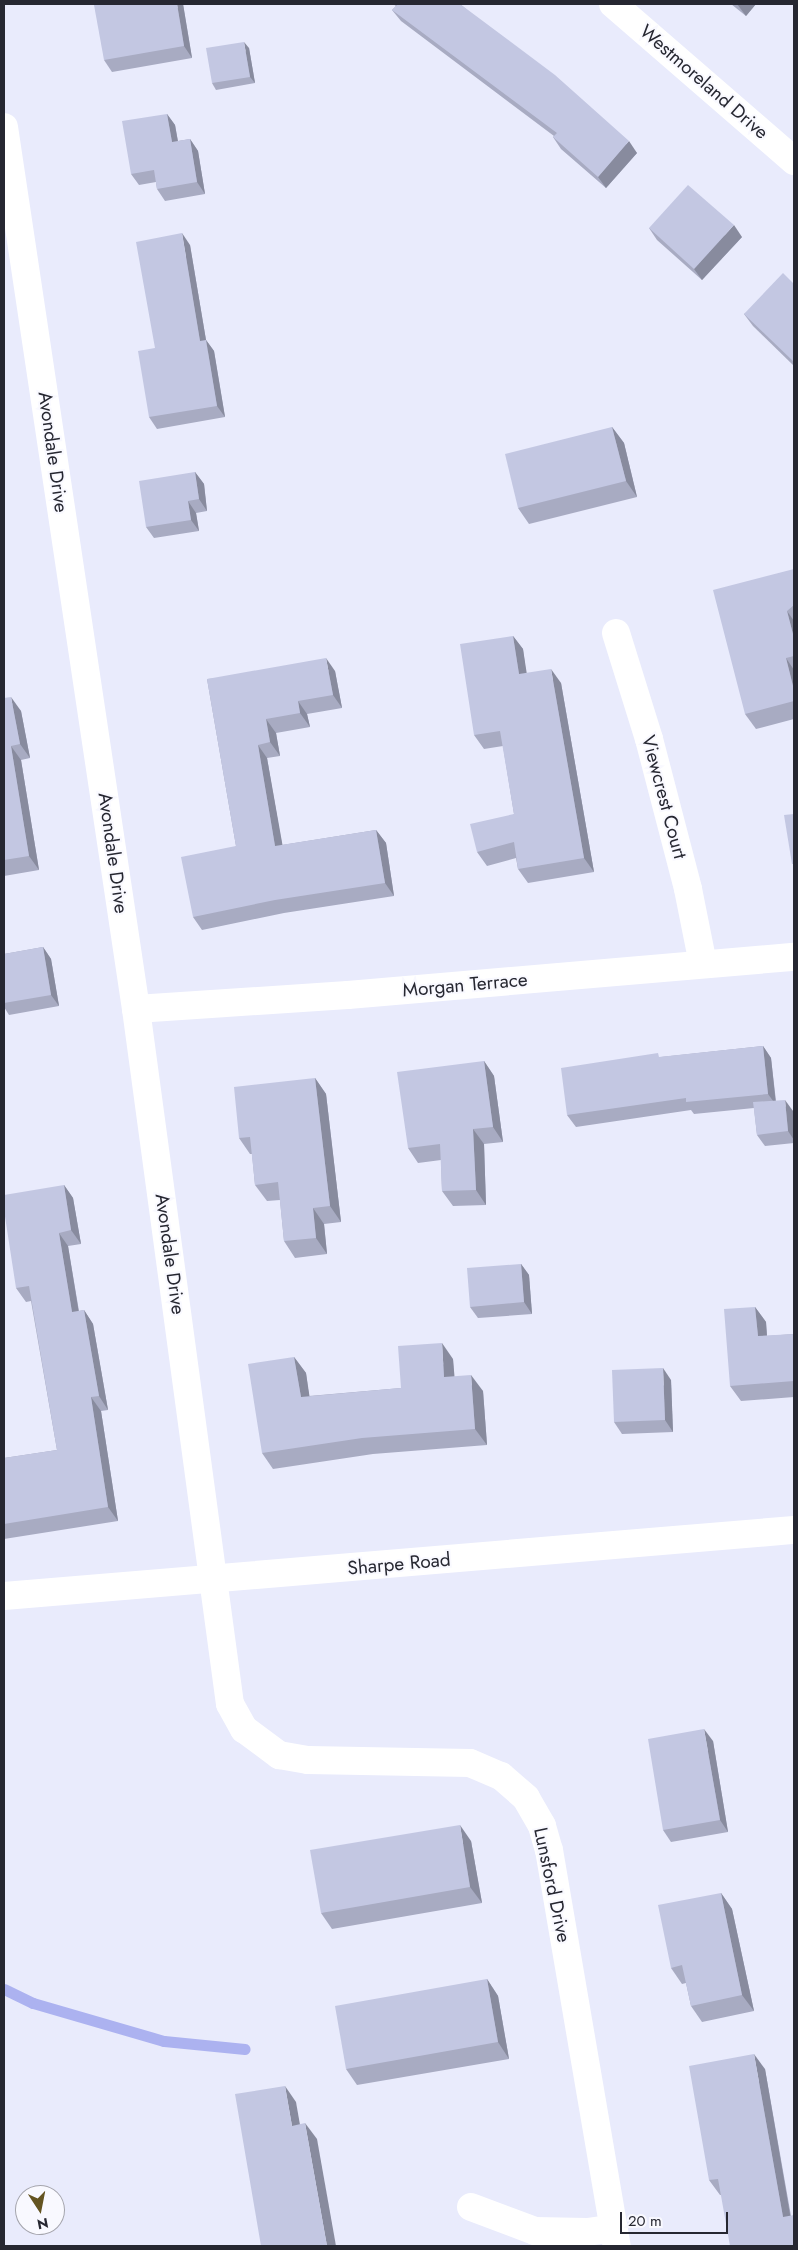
<!DOCTYPE html>
<html>
<head>
<meta charset="utf-8">
<style>
	body { margin:0 }
	#map { position:relative; width:798px; height:2250px; overflow:hidden; background:#e9ebfc; font-family:Jost,sans-serif }
	div>[style] { position:absolute }
	.stream>* { height:11px; margin:-5.5px; padding:0 5.5px; transform-origin:5.5px; border-radius:5.5px; background:#acb2f0 }
	.minor>* { height:28px; margin:-14px; padding:0 14px; transform-origin:14px; border-radius:14px; background:#fff }
	.wall>* { inset:0; background:#a8abc2 }
	.shaded-wall>* { inset:0; background:#888b9e }
	.building>* { inset:0; background:#c3c7e2 }
	span { translate:-50% -50%; white-space:nowrap; text-align:center; line-height:1.15; -webkit-text-stroke:4px #f9f9ff; paint-order:stroke }
	.street-label { font-size:19px; color:#262731 }
	.frame { position:absolute; inset:0; border:5px solid #262731; pointer-events:none }
	.north { position:absolute; left:15px; top:2185px; width:50px; height:50px; box-sizing:border-box; background:#f9f9ff; border:1px solid #a5a5ad; border-radius:50%; rotate:169deg; font-size:14px; font-weight:700; line-height:20px; text-align:center; color:#262731 }
	.north::after { content:''; display:block; margin:auto; width:18px; height:22px; background:#645421; clip-path:polygon(50% 0,100% 100%,50% 72%,0 100%) }
	.scale { position:absolute; left:620px; top:2212px; width:108px; height:22px; box-sizing:border-box; border:2px solid #262731; border-top:0; padding-left:6px; font-size:15px; line-height:18px; white-space:nowrap; color:#262731; -webkit-text-stroke:4px #f9f9ff; paint-order:stroke }
</style>
</head>
<body>
<div id="map">
	<div class="stream">
		<i style="left:4px;top:1989px;width:32px;rotate:26deg"></i>
		<i style="left:33px;top:2003px;width:136px;rotate:16.2deg"></i>
		<i style="left:164px;top:2041px;width:81px;rotate:5.6deg"></i>
	</div>
	<div class="minor">
		<i style="left:613px;top:4px;width:240px;rotate:40.9deg"></i>
		<i style="left:4px;top:127px;width:892px;rotate:81.49deg"></i>
		<i style="left:136px;top:1009px;width:701px;rotate:82.3deg"></i>
		<i style="left:230px;top:1704px;width:29px;rotate:61deg"></i>
		<i style="left:244px;top:1729px;width:44px;rotate:36.6deg"></i>
		<i style="left:279px;top:1755px;width:29px;rotate:10deg"></i>
		<i style="left:308px;top:1760px;width:162px;rotate:1.1deg"></i>
		<i style="left:470px;top:1763px;width:34px;rotate:23deg"></i>
		<i style="left:501px;top:1776px;width:33px;rotate:41deg"></i>
		<i style="left:526px;top:1798px;width:32px;rotate:60deg"></i>
		<i style="left:542px;top:1826px;width:25px;rotate:74deg"></i>
		<i style="left:549px;top:1850px;width:402px;rotate:80.3deg"></i>
		<i style="left:616px;top:633px;width:111px;rotate:72.7deg"></i>
		<i style="left:649px;top:739px;width:155px;rotate:75.4deg"></i>
		<i style="left:688px;top:889px;width:76px;rotate:78.7deg"></i>
		<i style="left:136px;top:1009px;width:212px;rotate:-3.8deg"></i>
		<i style="left:348px;top:995px;width:448px;rotate:-4.9deg"></i>
		<i style="left:4px;top:1596px;width:793px;rotate:-4.78deg"></i>
		<i style="left:471px;top:2207px;width:68px;rotate:20.6deg"></i>
		<i style="left:535px;top:2231px;width:52px;rotate:1.1deg"></i>
		<i style="left:587px;top:2232px;width:27px;rotate:-8deg"></i>
	</div>
	<div class="wall">
		<i style="clip-path:polygon(183px 4px,192px 58px,112px 72px,104px 60px)"></i>
		<i style="clip-path:polygon(393px 4px,460px 4px,637px 153px,606px 188px,561px 149px,553px 137px,554px 136px,401px 21px,392px 10px,396px 6px)"></i>
		<i style="clip-path:polygon(731px 4px,756px 4px,746px 16px)"></i>
		<i style="clip-path:polygon(249px 48px,255px 83px,216px 90px,212px 83px)"></i>
		<i style="clip-path:polygon(167px 114px,175px 125px,178px 141px,190px 139px,198px 151px,205px 194px,165px 201px,157px 189px,156px 182px,139px 185px,131px 174px)"></i>
		<i style="clip-path:polygon(649px 228px,742px 237px,702px 280px,657px 240px)"></i>
		<i style="clip-path:polygon(190px 245px,206px 340px,214px 351px,225px 417px,157px 429px,149px 417px,155px 348px)"></i>
		<i style="clip-path:polygon(794px 284px,794px 366px,753px 326px,744px 314px)"></i>
		<i style="clip-path:polygon(612px 427px,624px 443px,637px 497px,529px 524px,518px 508px)"></i>
		<i style="clip-path:polygon(195px 472px,204px 484px,207px 511px,196px 513px,199px 531px,154px 538px,146px 527px)"></i>
		<i style="clip-path:polygon(794px 569px,794px 719px,756px 729px,745px 714px)"></i>
		<i style="clip-path:polygon(513px 636px,523px 649px,526px 673px,561px 683px,594px 872px,528px 883px,518px 869px,516px 858px,487px 866px,477px 852px,514px 814px,503px 746px,484px 749px,474px 735px)"></i>
		<i style="clip-path:polygon(335px 671px,342px 708px,307px 714px,310px 727px,276px 733px,280px 756px,267px 758px,282px 845px,376px 830px,386px 843px,394px 896px,284px 913px,202px 930px,193px 917px,236px 846px,207px 679px)"></i>
		<i style="clip-path:polygon(4px 698px,21px 711px,30px 758px,21px 760px,39px 870px,4px 876px)"></i>
		<i style="clip-path:polygon(43px 947px,51px 959px,59px 1006px,9px 1015px,4px 1007px,4px 954px)"></i>
		<i style="clip-path:polygon(763px 1046px,771px 1058px,776px 1101px,793px 1111px,794px 1122px,794px 1143px,765px 1146px,757px 1135px,754px 1108px,694px 1114px,691px 1110px,576px 1127px,567px 1115px,661px 1057px)"></i>
		<i style="clip-path:polygon(484px 1061px,494px 1076px,503px 1142px,484px 1144px,486px 1205px,453px 1206px,442px 1191px,441px 1160px,418px 1163px,408px 1148px)"></i>
		<i style="clip-path:polygon(315px 1078px,326px 1094px,341px 1222px,324px 1224px,327px 1254px,295px 1258px,284px 1241px,280px 1200px,267px 1201px,255px 1185px,252px 1154px,250px 1154px,239px 1138px)"></i>
		<i style="clip-path:polygon(64px 1185px,73px 1198px,81px 1244px,68px 1246px,79px 1311px,84px 1310px,93px 1324px,108px 1410px,101px 1411px,118px 1521px,4px 1539px,4px 1458px,57px 1450px,31px 1301px,26px 1302px,16px 1288px)"></i>
		<i style="clip-path:polygon(521px 1264px,529px 1275px,532px 1314px,478px 1318px,470px 1307px)"></i>
		<i style="clip-path:polygon(755px 1307px,766px 1322px,767px 1336px,794px 1334px,794px 1397px,741px 1401px,730px 1386px)"></i>
		<i style="clip-path:polygon(294px 1357px,306px 1373px,309px 1396px,401px 1388px,453px 1359px,454px 1377px,483px 1391px,487px 1445px,373px 1454px,273px 1469px,262px 1453px)"></i>
		<i style="clip-path:polygon(671px 1380px,673px 1432px,622px 1434px,614px 1422px)"></i>
		<i style="clip-path:polygon(713px 1741px,728px 1832px,671px 1842px,663px 1830px)"></i>
		<i style="clip-path:polygon(471px 1841px,482px 1903px,332px 1929px,321px 1913px)"></i>
		<i style="clip-path:polygon(721px 1893px,732px 1909px,754px 2011px,702px 2022px,691px 2006px,686px 1983px,682px 1984px,671px 1968px)"></i>
		<i style="clip-path:polygon(487px 1979px,498px 1996px,509px 2059px,357px 2085px,346px 2069px)"></i>
		<i style="clip-path:polygon(765px 2069px,791px 2216px,794px 2246px,721px 2195px,720px 2195px,709px 2180px)"></i>
	</div>
	<div class="shaded-wall">
		<i style="clip-path:polygon(177px 4px,183px 4px,192px 58px,184px 46px)"></i>
		<i style="clip-path:polygon(737px 4px,756px 4px,746px 16px)"></i>
		<i style="clip-path:polygon(244px 42px,249px 48px,255px 83px,250px 77px)"></i>
		<i style="clip-path:polygon(167px 114px,175px 125px,180px 154px,172px 142px)"></i>
		<i style="clip-path:polygon(190px 139px,198px 151px,205px 194px,197px 182px)"></i>
		<i style="clip-path:polygon(629px 141px,637px 153px,606px 188px,598px 177px)"></i>
		<i style="clip-path:polygon(734px 225px,742px 237px,702px 280px,694px 269px)"></i>
		<i style="clip-path:polygon(182px 233px,190px 245px,208px 352px,200px 341px)"></i>
		<i style="clip-path:polygon(206px 340px,214px 351px,225px 417px,217px 406px)"></i>
		<i style="clip-path:polygon(612px 427px,624px 443px,637px 497px,626px 481px)"></i>
		<i style="clip-path:polygon(195px 472px,204px 484px,207px 511px,199px 499px)"></i>
		<i style="clip-path:polygon(188px 501px,196px 513px,199px 531px,191px 520px)"></i>
		<i style="clip-path:polygon(787px 611px,794px 621px,794px 638px)"></i>
		<i style="clip-path:polygon(513px 636px,523px 649px,529px 688px,519px 674px)"></i>
		<i style="clip-path:polygon(326px 658px,335px 671px,342px 708px,333px 695px)"></i>
		<i style="clip-path:polygon(786px 658px,794px 670px,794px 690px)"></i>
		<i style="clip-path:polygon(551px 669px,561px 683px,594px 872px,584px 858px)"></i>
		<i style="clip-path:polygon(11px 697px,21px 711px,30px 758px,20px 744px)"></i>
		<i style="clip-path:polygon(298px 701px,307px 714px,310px 727px,300px 713px)"></i>
		<i style="clip-path:polygon(266px 719px,276px 733px,280px 756px,270px 742px)"></i>
		<i style="clip-path:polygon(258px 745px,267px 758px,285px 859px,275px 846px)"></i>
		<i style="clip-path:polygon(11px 746px,21px 760px,39px 870px,29px 856px)"></i>
		<i style="clip-path:polygon(376px 830px,386px 843px,394px 896px,385px 883px)"></i>
		<i style="clip-path:polygon(43px 947px,51px 959px,59px 1006px,51px 995px)"></i>
		<i style="clip-path:polygon(763px 1046px,771px 1058px,776px 1105px,768px 1094px)"></i>
		<i style="clip-path:polygon(484px 1061px,494px 1076px,503px 1142px,493px 1127px)"></i>
		<i style="clip-path:polygon(315px 1078px,326px 1094px,341px 1222px,330px 1206px)"></i>
		<i style="clip-path:polygon(785px 1100px,793px 1111px,794px 1122px,794px 1140px,788px 1131px)"></i>
		<i style="clip-path:polygon(473px 1129px,484px 1144px,486px 1205px,476px 1190px)"></i>
		<i style="clip-path:polygon(64px 1185px,73px 1198px,81px 1244px,71px 1230px)"></i>
		<i style="clip-path:polygon(313px 1208px,324px 1224px,327px 1254px,316px 1238px)"></i>
		<i style="clip-path:polygon(59px 1233px,68px 1246px,81px 1326px,72px 1312px)"></i>
		<i style="clip-path:polygon(521px 1264px,529px 1275px,532px 1314px,524px 1302px)"></i>
		<i style="clip-path:polygon(755px 1307px,766px 1322px,768px 1352px,758px 1336px)"></i>
		<i style="clip-path:polygon(84px 1310px,93px 1324px,108px 1410px,99px 1396px)"></i>
		<i style="clip-path:polygon(442px 1343px,453px 1359px,456px 1394px,444px 1377px)"></i>
		<i style="clip-path:polygon(294px 1357px,306px 1373px,312px 1413px,301px 1397px)"></i>
		<i style="clip-path:polygon(663px 1368px,671px 1380px,673px 1432px,665px 1420px)"></i>
		<i style="clip-path:polygon(471px 1375px,483px 1391px,487px 1445px,475px 1429px)"></i>
		<i style="clip-path:polygon(91px 1397px,101px 1411px,118px 1521px,108px 1507px)"></i>
		<i style="clip-path:polygon(704px 1729px,713px 1741px,728px 1832px,720px 1820px)"></i>
		<i style="clip-path:polygon(460px 1825px,471px 1841px,482px 1903px,470px 1887px)"></i>
		<i style="clip-path:polygon(721px 1893px,732px 1909px,754px 2011px,742px 1995px)"></i>
		<i style="clip-path:polygon(487px 1979px,498px 1996px,509px 2059px,498px 2042px)"></i>
		<i style="clip-path:polygon(754px 2054px,765px 2069px,793px 2232px,783px 2217px)"></i>
		<i style="clip-path:polygon(285px 2086px,296px 2102px,303px 2142px,292px 2126px)"></i>
		<i style="clip-path:polygon(305px 2123px,317px 2139px,336px 2246px,327px 2246px)"></i>
	</div>
	<div class="building">
		<i style="clip-path:polygon(98px 4px,177px 4px,184px 46px,104px 60px,94px 5px)"></i>
		<i style="clip-path:polygon(398px 4px,460px 4px,555px 75px,629px 141px,598px 177px,553px 137px,557px 133px,392px 10px)"></i>
		<i style="clip-path:polygon(244px 42px,250px 77px,212px 83px,206px 48px)"></i>
		<i style="clip-path:polygon(167px 114px,172px 142px,190px 139px,197px 182px,157px 189px,154px 170px,131px 174px,122px 121px)"></i>
		<i style="clip-path:polygon(688px 185px,734px 225px,694px 269px,649px 228px)"></i>
		<i style="clip-path:polygon(182px 233px,200px 341px,206px 340px,217px 406px,149px 417px,138px 351px,155px 348px,136px 242px)"></i>
		<i style="clip-path:polygon(783px 273px,794px 284px,794px 362px,744px 314px)"></i>
		<i style="clip-path:polygon(612px 427px,626px 481px,518px 508px,505px 454px)"></i>
		<i style="clip-path:polygon(195px 472px,199px 499px,188px 501px,191px 520px,146px 527px,139px 481px)"></i>
		<i style="clip-path:polygon(794px 569px,794px 605px,787px 611px,794px 638px,794px 656px,786px 658px,794px 690px,794px 701px,745px 714px,713px 590px)"></i>
		<i style="clip-path:polygon(513px 636px,519px 674px,551px 669px,584px 858px,518px 869px,514px 842px,477px 852px,470px 824px,514px 814px,500px 731px,474px 735px,460px 644px)"></i>
		<i style="clip-path:polygon(326px 658px,333px 695px,298px 701px,300px 713px,266px 719px,270px 742px,258px 745px,275px 846px,376px 830px,385px 883px,275px 900px,193px 917px,181px 857px,236px 846px,207px 679px)"></i>
		<i style="clip-path:polygon(11px 697px,20px 744px,11px 746px,29px 856px,4px 860px,4px 698px)"></i>
		<i style="clip-path:polygon(794px 814px,794px 864px,792px 864px,784px 815px)"></i>
		<i style="clip-path:polygon(43px 947px,51px 995px,4px 1003px,4px 954px)"></i>
		<i style="clip-path:polygon(763px 1046px,768px 1094px,686px 1102px,686px 1098px,567px 1115px,561px 1068px,658px 1053px,659px 1057px)"></i>
		<i style="clip-path:polygon(484px 1061px,493px 1127px,473px 1129px,476px 1190px,442px 1191px,440px 1144px,408px 1148px,397px 1072px)"></i>
		<i style="clip-path:polygon(315px 1078px,330px 1206px,313px 1208px,316px 1238px,284px 1241px,278px 1182px,255px 1185px,250px 1137px,239px 1138px,234px 1087px)"></i>
		<i style="clip-path:polygon(785px 1100px,788px 1131px,757px 1135px,753px 1102px)"></i>
		<i style="clip-path:polygon(64px 1185px,71px 1230px,59px 1233px,72px 1312px,84px 1310px,99px 1396px,91px 1397px,108px 1507px,4px 1524px,4px 1458px,57px 1450px,29px 1286px,16px 1288px,4px 1210px,4px 1195px)"></i>
		<i style="clip-path:polygon(521px 1264px,524px 1302px,470px 1307px,467px 1268px)"></i>
		<i style="clip-path:polygon(755px 1307px,758px 1336px,794px 1334px,794px 1381px,730px 1386px,724px 1309px)"></i>
		<i style="clip-path:polygon(442px 1343px,444px 1377px,471px 1375px,475px 1429px,362px 1438px,262px 1453px,248px 1364px,294px 1357px,301px 1397px,401px 1388px,398px 1346px)"></i>
		<i style="clip-path:polygon(663px 1368px,665px 1420px,614px 1422px,612px 1370px)"></i>
		<i style="clip-path:polygon(704px 1729px,720px 1820px,663px 1830px,648px 1739px)"></i>
		<i style="clip-path:polygon(460px 1825px,470px 1887px,321px 1913px,310px 1850px)"></i>
		<i style="clip-path:polygon(721px 1893px,742px 1995px,691px 2006px,682px 1965px,671px 1968px,658px 1905px)"></i>
		<i style="clip-path:polygon(487px 1979px,498px 2042px,346px 2069px,335px 2006px)"></i>
		<i style="clip-path:polygon(754px 2054px,783px 2217px,794px 2215px,794px 2246px,730px 2246px,718px 2179px,709px 2180px,689px 2066px)"></i>
		<i style="clip-path:polygon(285px 2086px,292px 2126px,305px 2123px,327px 2246px,261px 2246px,235px 2094px)"></i>
	</div>
	<div class="street-label">
		<span style="left:704px;top:82px;rotate:41deg">Westmoreland Drive</span>
		<span style="left:53px;top:452px;rotate:82deg">Avondale Drive</span>
		<span style="left:664px;top:797px;rotate:75deg">Viewcrest Court</span>
		<span style="left:113px;top:853px;rotate:82deg">Avondale Drive</span>
		<span style="left:465px;top:985px;rotate:-5deg">Morgan Terrace</span>
		<span style="left:170px;top:1254px;rotate:82deg">Avondale Drive</span>
		<span style="left:399px;top:1564px;rotate:-5deg">Sharpe Road</span>
		<span style="left:552px;top:1885px;rotate:78deg">Lunsford Drive</span>
	</div>
	<div class="frame"></div>
	<div class="north">N</div>
	<div class="scale">20 m</div>
</div>
</body>
</html>
